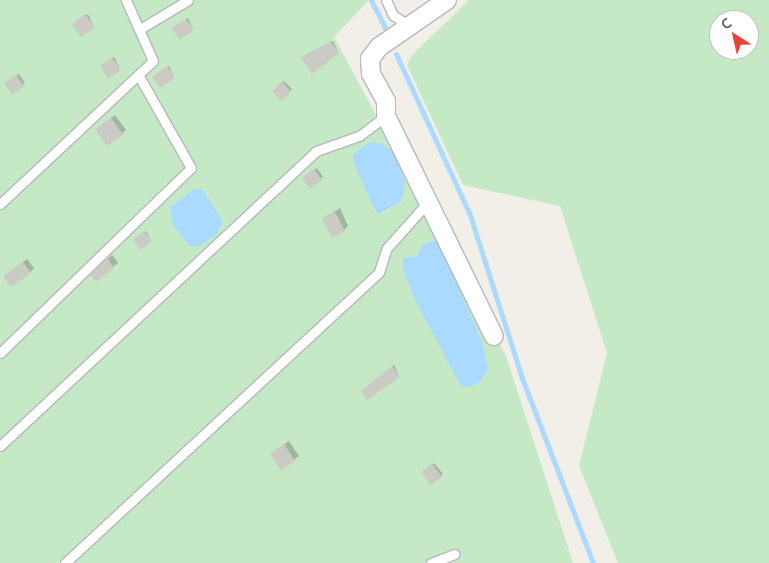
<!DOCTYPE html>
<html>
<head>
<meta charset="utf-8">
<style>
	body { margin:0 }
	#map { position:relative; width:769px; height:563px; overflow:hidden; background:#f1efe8; font-family:Ubuntu,sans-serif }
	div>[style] { position:absolute }
	.green>* { inset:0; background:#c5e8c5 }
	.water>* { inset:0; background:#aadaff }
	.shadow>* { inset:0; background:#0003 }
	.stream>* { height:5px; margin:-2.5px; padding:0 2.5px; transform-origin:2.5px; border-radius:2.5px; background:#aadaff }
	.building>* { inset:0; background:#cccac5 }
	.roads { filter:drop-shadow(1px 0 #b5b8bc) drop-shadow(-1px 0 #b5b8bc) drop-shadow(0 1px #b5b8bc) drop-shadow(0 -1px #b5b8bc) }
	.service>* { height:9px; margin:-4.5px; padding:0 4.5px; transform-origin:4.5px; border-radius:4.5px; background:#fff }
	.minor>* { height:18px; margin:-9px; padding:0 9px; transform-origin:9px; border-radius:9px; background:#fff }
	span { translate:-50% -50%; white-space:nowrap; text-align:center; line-height:1.15; -webkit-text-stroke:4.5px #fff; paint-order:stroke }
	.north { position:absolute; left:709px; top:10px; width:50px; height:50px; box-sizing:border-box; background:#fff; border:1px solid #bfc1c3; border-radius:50%; rotate:325deg; font-size:14px; font-weight:700; line-height:20px; text-align:center; color:#5f6368 }
	.north::after { content:''; display:block; margin:auto; width:18px; height:22px; background:#ea4335; clip-path:polygon(50% 0,100% 100%,50% 72%,0 100%) }
</style>
</head>
<body>
<div id="map">
	<div class="green">
		<i style="clip-path:polygon(0 0,369px 0,334px 37px,506px 356px,573px 563px,0 563px)"></i>
		<i style="clip-path:polygon(evenodd,469px 0,769px 0,769px 563px,618px 563px,579px 466px,607px 353px,560px 206px,463px 185px,407px 65px,412px 55px,469px 0,719px 20px,749px 20px,749px 50px,719px 50px,719px 20px)"></i>
	</div>
	<div class="water">
		<i style="clip-path:polygon(368px 143px,380px 143px,393px 152px,405px 182px,401px 202px,377px 214px,354px 164px,353px 154px)"></i>
		<i style="clip-path:polygon(194px 189px,203px 190px,223px 222px,217px 234px,200px 246px,189px 246px,173px 225px,170px 207px)"></i>
		<i style="clip-path:polygon(437px 240px,482px 341px,488px 369px,480px 382px,471px 387px,461px 386px,415px 300px,403px 269px,403px 258px,417px 256px,423px 244px)"></i>
	</div>
	<div class="shadow">
		<i style="clip-path:polygon(88px 14px,94px 27px,75px 22px)"></i>
		<i style="clip-path:polygon(188px 18px,193px 29px,175px 27px)"></i>
		<i style="clip-path:polygon(333px 41px,338px 52px,304px 56px)"></i>
		<i style="clip-path:polygon(114px 57px,120px 69px,103px 65px)"></i>
		<i style="clip-path:polygon(169px 66px,174px 77px,155px 76px)"></i>
		<i style="clip-path:polygon(19px 74px,25px 83px,12px 93px,7px 82px)"></i>
		<i style="clip-path:polygon(284px 81px,292px 89px,281px 99px,273px 91px)"></i>
		<i style="clip-path:polygon(115px 115px,126px 130px,122px 134px,96px 129px)"></i>
		<i style="clip-path:polygon(317px 168px,323px 177px,310px 187px,305px 176px)"></i>
		<i style="clip-path:polygon(340px 208px,348px 226px,344px 230px,324px 218px)"></i>
		<i style="clip-path:polygon(146px 231px,151px 240px,136px 238px)"></i>
		<i style="clip-path:polygon(112px 255px,118px 263px,96px 280px,91px 275px)"></i>
		<i style="clip-path:polygon(27px 259px,34px 268px,30px 272px,4px 276px)"></i>
		<i style="clip-path:polygon(394px 365px,399px 376px,362px 392px)"></i>
		<i style="clip-path:polygon(289px 441px,299px 456px,281px 469px,271px 454px)"></i>
		<i style="clip-path:polygon(434px 463px,443px 474px,441px 476px,424px 470px)"></i>
	</div>
	<div class="stream">
		<i style="left:371px;top:0;width:39px;rotate:63deg"></i>
		<i style="left:396px;top:54px;width:177px;rotate:65.3deg"></i>
		<i style="left:470px;top:215px;width:171px;rotate:72.3deg"></i>
		<i style="left:522px;top:378px;width:198px;rotate:69deg"></i>
	</div>
	<div class="building">
		<i style="clip-path:polygon(85px 14px,95px 28px,81px 37px,72px 24px)"></i>
		<i style="clip-path:polygon(186px 19px,194px 30px,180px 40px,171px 28px)"></i>
		<i style="clip-path:polygon(331px 42px,339px 53px,312px 74px,301px 58px)"></i>
		<i style="clip-path:polygon(112px 58px,121px 70px,108px 79px,100px 66px)"></i>
		<i style="clip-path:polygon(167px 66px,175px 78px,160px 88px,152px 77px)"></i>
		<i style="clip-path:polygon(16px 75px,24px 86px,12px 95px,4px 83px)"></i>
		<i style="clip-path:polygon(282px 81px,291px 92px,281px 101px,272px 91px)"></i>
		<i style="clip-path:polygon(111px 118px,123px 135px,107px 146px,95px 129px)"></i>
		<i style="clip-path:polygon(314px 169px,322px 180px,310px 189px,302px 178px)"></i>
		<i style="clip-path:polygon(335px 212px,345px 231px,332px 238px,322px 218px)"></i>
		<i style="clip-path:polygon(144px 231px,152px 241px,141px 250px,133px 240px)"></i>
		<i style="clip-path:polygon(107px 258px,114px 268px,96px 282px,90px 275px)"></i>
		<i style="clip-path:polygon(23px 262px,31px 273px,11px 287px,3px 276px)"></i>
		<i style="clip-path:polygon(392px 366px,400px 377px,367px 400px,361px 391px)"></i>
		<i style="clip-path:polygon(284px 444px,295px 461px,281px 471px,270px 454px)"></i>
		<i style="clip-path:polygon(432px 464px,442px 477px,431px 485px,421px 472px)"></i>
	</div>
	<div class="roads">
		<div class="service">
			<i style="left:386px;top:0;width:17px;rotate:65deg"></i>
			<i style="left:393px;top:15px;width:18px;rotate:34deg"></i>
			<i style="left:140px;top:29px;width:56px;rotate:-31.1deg"></i>
			<i style="left:0;top:204px;width:209px;rotate:-43.1deg"></i>
			<i style="left:153px;top:61px;width:67px;rotate:-113.9deg"></i>
			<i style="left:0;top:353px;width:266px;rotate:-44.1deg"></i>
			<i style="left:191px;top:168px;width:106px;rotate:-119.5deg"></i>
			<i style="left:0;top:446px;width:432px;rotate:-43deg"></i>
			<i style="left:316px;top:151px;width:46px;rotate:-19.2deg"></i>
			<i style="left:359px;top:136px;width:34px;rotate:-37deg"></i>
			<i style="left:65px;top:563px;width:428px;rotate:-42.8deg"></i>
			<i style="left:379px;top:272px;width:25px;rotate:-72deg"></i>
			<i style="left:387px;top:248px;width:62px;rotate:-48.3deg"></i>
			<i style="left:431px;top:563px;width:25px;rotate:-21deg"></i>
		</div>
		<div class="minor">
			<i style="left:447px;top:0;width:83px;rotate:145.3deg"></i>
			<i style="left:379px;top:47px;width:15px;rotate:127deg"></i>
			<i style="left:370px;top:59px;width:15px;rotate:86deg"></i>
			<i style="left:371px;top:74px;width:31px;rotate:61deg"></i>
			<i style="left:386px;top:101px;width:15px;rotate:90deg"></i>
			<i style="left:386px;top:116px;width:245px;rotate:63.9deg"></i>
		</div>
	</div>
	<div class="north">С</div>
</div>
</body>
</html>
